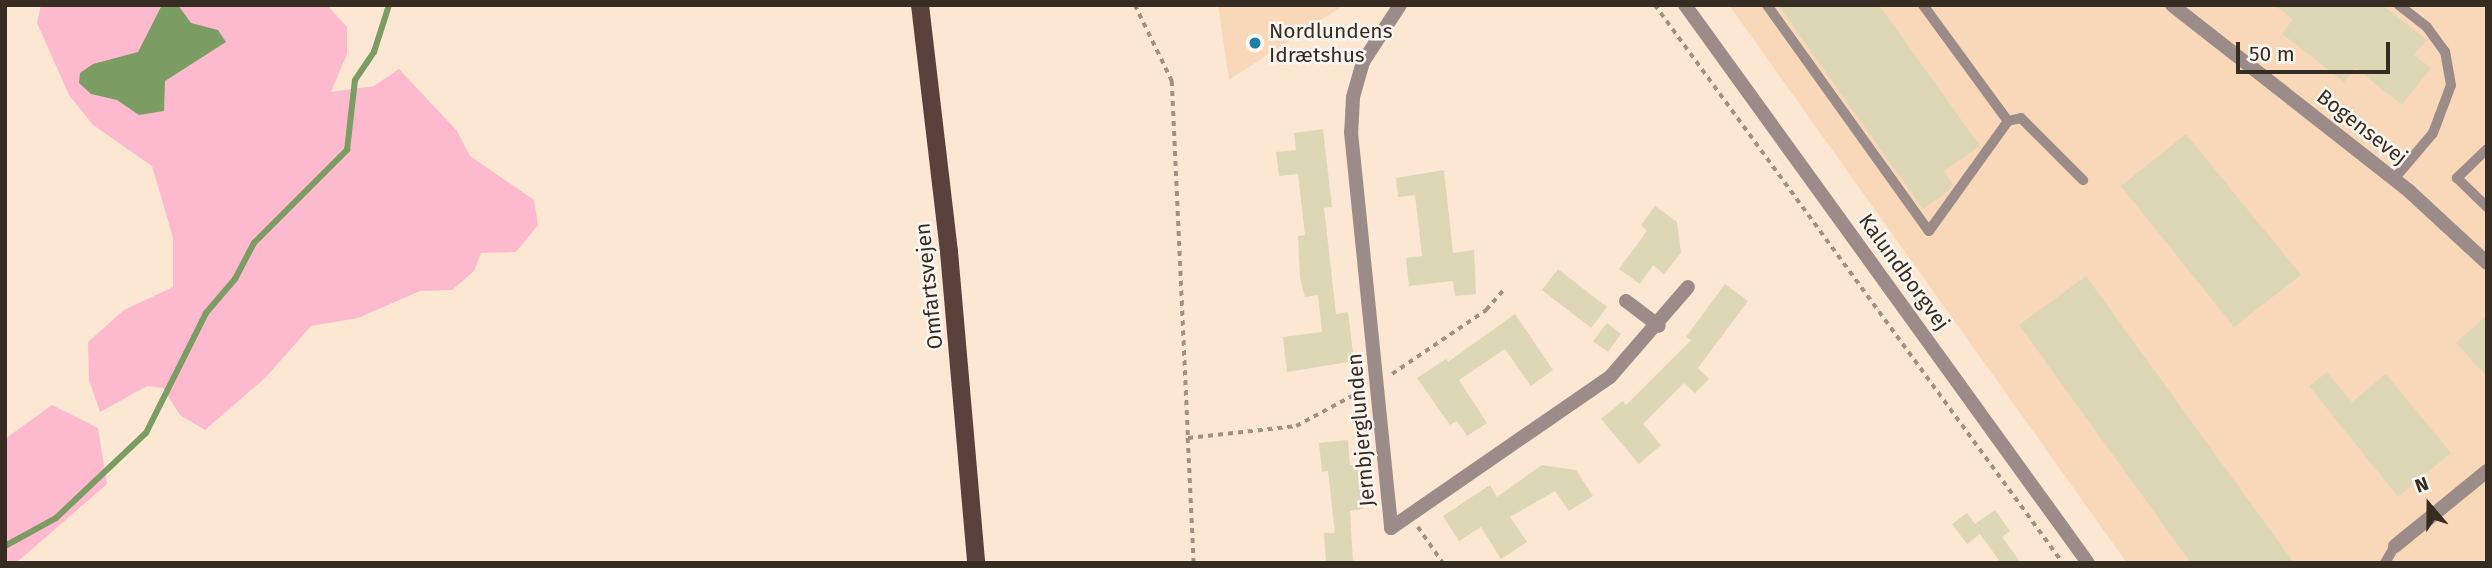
<!DOCTYPE html>
<html>
<head>
<meta charset="utf-8">
<style>
	body { margin:0 }
	#map { position:relative; width:2492px; height:568px; overflow:hidden; background:#fce7d3; font-family:"Fira Sans",sans-serif }
	div>[style] { position:absolute }
	.built>* { inset:0; background:#f8d8b9 }
	.green>* { inset:0; background:#fdbace }
	.water>* { inset:0; background:#7b9c63 }
	.stream>* { height:6px; margin:-3px; padding:0 3px; transform-origin:3px; border-radius:3px; background:#7b9c63 }
	.building>* { inset:0; background:#ddd7b6 }
	.path>* { height:3.5px; margin-top:-1.75px; transform-origin:0; background:repeating-linear-gradient(90deg,#a19182 0 5px,transparent 0 10px) }
	.service>* { height:10px; margin:-5px; padding:0 5px; transform-origin:5px; border-radius:5px; background:#9c8c89 }
	.minor>* { height:14px; margin:-7px; padding:0 7px; transform-origin:7px; border-radius:7px; background:#9c8c89 }
	.tertiary>* { height:14px; margin:-7px; padding:0 7px; transform-origin:7px; border-radius:7px; background:#9c8c89 }
	.primary>* { height:18px; margin:-9px; padding:0 9px; transform-origin:9px; border-radius:9px; background:#5a413b }
	.dots>* { width:19px; height:19px; translate:-50% -50%; box-sizing:border-box; border:4px solid #fdf7f2; border-radius:50% }
	span { translate:-50% -50%; white-space:nowrap; text-align:center; line-height:1.15; -webkit-text-stroke:5px #fdf7f2; paint-order:stroke }
	.poi-label { font-size:21px; color:#362c22 }
	.left { translate:0 -50%; text-align:left }
	.street-label { font-size:21px; color:#362c22 }
	.frame { position:absolute; inset:0; border:7px solid #362c22; pointer-events:none }
	.north { position:absolute; left:2394px; top:470px; width:70px; height:70px; -webkit-text-stroke:5px #fdf7f2; paint-order:stroke; rotate:340deg; font-size:19px; font-weight:700; line-height:28px; text-align:center; color:#362c22 }
	.north::after { content:''; display:block; margin:auto; width:24px; height:32px; background:#362c22; clip-path:polygon(50% 0,100% 100%,50% 72%,0 100%) }
	.scale { position:absolute; left:2236px; top:42px; width:154px; height:32px; box-sizing:border-box; border:4px solid #362c22; border-top:0; padding-left:9px; font-size:21px; line-height:24px; white-space:nowrap; color:#362c22; -webkit-text-stroke:5px #fdf7f2; paint-order:stroke }
</style>
</head>
<body>
<div id="map">
	<div class="built">
		<i style="clip-path:polygon(1218px 5px,1344px 5px,1229px 80px)"></i>
		<i style="clip-path:polygon(1729px 5px,2487px 5px,2487px 563px,2127px 563px)"></i>
	</div>
	<div class="green">
		<i style="clip-path:polygon(41px 5px,327px 5px,347px 27px,347px 54px,331px 92px,374px 86px,399px 69px,457px 131px,470px 156px,534px 200px,538px 225px,516px 252px,481px 253px,474px 271px,452px 290px,420px 291px,358px 318px,311px 326px,266px 377px,205px 430px,180px 415px,163px 388px,147px 386px,100px 412px,89px 380px,88px 342px,124px 310px,173px 287px,173px 238px,152px 166px,93px 125px,69px 95px,37px 23px)"></i>
		<i style="clip-path:polygon(52px 405px,98px 428px,107px 484px,16px 563px,5px 563px,5px 439px)"></i>
	</div>
	<div class="water">
		<i style="clip-path:polygon(162px 5px,178px 5px,191px 23px,218px 30px,226px 42px,165px 81px,164px 111px,139px 115px,117px 100px,91px 94px,79px 83px,80px 73px,93px 64px,138px 52px)"></i>
	</div>
	<div class="stream">
		<i style="left:5px;top:546px;width:58px;rotate:-28.8deg"></i>
		<i style="left:56px;top:518px;width:124px;rotate:-43.4deg"></i>
		<i style="left:146px;top:433px;width:134px;rotate:-63.4deg"></i>
		<i style="left:206px;top:313px;width:45px;rotate:-49.5deg"></i>
		<i style="left:235px;top:279px;width:41px;rotate:-62.2deg"></i>
		<i style="left:254px;top:243px;width:132px;rotate:-45deg"></i>
		<i style="left:347px;top:150px;width:70px;rotate:-83.5deg"></i>
		<i style="left:355px;top:80px;width:34px;rotate:-56deg"></i>
		<i style="left:374px;top:52px;width:49px;rotate:-72.3deg"></i>
	</div>
	<div class="building">
		<i style="clip-path:polygon(1778px 5px,1879px 5px,1980px 146px,1944px 171px,1953px 184px,1948px 191px,1923px 209px)"></i>
		<i style="clip-path:polygon(2274px 5px,2382px 5px,2427px 40px,2414px 55px,2431px 68px,2402px 105px,2355px 68px,2344px 82px,2282px 34px,2293px 19px)"></i>
		<i style="clip-path:polygon(1323px 129px,1332px 207px,1324px 208px,1336px 314px,1348px 312px,1354px 361px,1287px 372px,1283px 337px,1322px 332px,1318px 295px,1305px 297px,1300px 278px,1298px 236px,1305px 235px,1298px 174px,1279px 176px,1276px 152px,1296px 150px,1294px 133px)"></i>
		<i style="clip-path:polygon(2186px 134px,2301px 275px,2234px 327px,2121px 186px)"></i>
		<i style="clip-path:polygon(1444px 170px,1453px 253px,1474px 250px,1476px 294px,1455px 296px,1453px 281px,1409px 286px,1406px 258px,1422px 256px,1415px 195px,1398px 197px,1396px 178px)"></i>
		<i style="clip-path:polygon(1655px 206px,1677px 222px,1681px 253px,1664px 274px,1653px 265px,1640px 284px,1619px 269px,1647px 231px,1641px 225px)"></i>
		<i style="clip-path:polygon(1558px 269px,1607px 307px,1591px 328px,1542px 290px)"></i>
		<i style="clip-path:polygon(2086px 276px,2294px 563px,2191px 563px,2019px 325px)"></i>
		<i style="clip-path:polygon(1725px 284px,1748px 301px,1698px 368px,1709px 379px,1695px 393px,1684px 383px,1643px 424px,1661px 445px,1639px 464px,1601px 419px,1623px 401px,1626px 405px,1691px 340px,1686px 337px)"></i>
		<i style="clip-path:polygon(1515px 314px,1553px 370px,1531px 386px,1505px 349px,1459px 380px,1487px 423px,1467px 436px,1457px 421px,1450px 425px,1417px 378px,1446px 359px,1448px 362px)"></i>
		<i style="clip-path:polygon(2487px 315px,2487px 377px,2456px 343px)"></i>
		<i style="clip-path:polygon(1607px 323px,1621px 334px,1608px 352px,1593px 341px)"></i>
		<i style="clip-path:polygon(2327px 372px,2352px 402px,2386px 374px,2451px 453px,2398px 497px,2309px 386px)"></i>
		<i style="clip-path:polygon(1348px 440px,1350px 465px,1358px 464px,1363px 509px,1350px 511px,1353px 563px,1326px 563px,1324px 533px,1335px 533px,1328px 471px,1322px 472px,1319px 443px)"></i>
		<i style="clip-path:polygon(1542px 465px,1576px 470px,1593px 496px,1569px 511px,1555px 491px,1510px 517px,1527px 542px,1501px 559px,1481px 527px,1459px 541px,1443px 516px,1490px 485px,1497px 497px)"></i>
		<i style="clip-path:polygon(1995px 510px,2010px 531px,2002px 537px,2021px 563px,2001px 563px,1980px 534px,1967px 544px,1952px 524px,1967px 513px,1975px 524px)"></i>
	</div>
	<div class="path">
		<i style="left:1135px;top:5px;width:85px;rotate:64deg"></i>
		<i style="left:1172px;top:81px;width:357px;rotate:87.4deg"></i>
		<i style="left:1188px;top:438px;width:109px;rotate:-6.3deg"></i>
		<i style="left:1296px;top:426px;width:74px;rotate:-28.3deg"></i>
		<i style="left:1655px;top:5px;width:691px;rotate:53.83deg"></i>
		<i style="left:1392px;top:374px;width:114px;rotate:-34.2deg"></i>
		<i style="left:1486px;top:310px;width:29px;rotate:-49deg"></i>
		<i style="left:1188px;top:438px;width:125px;rotate:87.3deg"></i>
		<i style="left:1418px;top:527px;width:44px;rotate:55.2deg"></i>
	</div>
	<div class="service">
		<i style="left:1767px;top:5px;width:278px;rotate:54.4deg"></i>
		<i style="left:1929px;top:231px;width:135px;rotate:-54.3deg"></i>
		<i style="left:1923px;top:5px;width:144px;rotate:53.8deg"></i>
		<i style="left:2008px;top:121px;width:13px;rotate:-13deg"></i>
		<i style="left:2021px;top:118px;width:88px;rotate:45deg"></i>
		<i style="left:2487px;top:149px;width:42px;rotate:136deg"></i>
		<i style="left:2457px;top:178px;width:42px;rotate:44deg"></i>
		<i style="left:2394px;top:179px;width:60px;rotate:-49.7deg"></i>
		<i style="left:2433px;top:133px;width:51px;rotate:-69.4deg"></i>
		<i style="left:2451px;top:85px;width:34px;rotate:-100deg"></i>
		<i style="left:2445px;top:52px;width:31px;rotate:-126deg"></i>
		<i style="left:2427px;top:27px;width:36px;rotate:-142deg"></i>
		<i style="left:2385px;top:563px;width:20px;rotate:-60deg"></i>
	</div>
	<div class="minor">
		<i style="left:1400px;top:5px;width:68px;rotate:123deg"></i>
		<i style="left:1363px;top:62px;width:37px;rotate:106deg"></i>
		<i style="left:1353px;top:98px;width:34px;rotate:93deg"></i>
		<i style="left:1351px;top:132px;width:398px;rotate:84.2deg"></i>
		<i style="left:1391px;top:528px;width:266px;rotate:-34.6deg"></i>
		<i style="left:1610px;top:377px;width:119px;rotate:-49.1deg"></i>
		<i style="left:2172px;top:5px;width:301px;rotate:38.1deg"></i>
		<i style="left:2409px;top:191px;width:106px;rotate:42.7deg"></i>
		<i style="left:1626px;top:301px;width:41px;rotate:37.1deg"></i>
		<i style="left:2395px;top:546px;width:119px;rotate:-39.2deg"></i>
	</div>
	<div class="tertiary">
		<i style="left:1685px;top:5px;width:688px;rotate:54.16deg"></i>
	</div>
	<div class="primary">
		<i style="left:920px;top:5px;width:249px;rotate:83.3deg"></i>
		<i style="left:949px;top:252px;width:312px;rotate:85deg"></i>
	</div>
	<div class="dots">
		<i style="left:1255px;top:43px;background:#1a7faa"></i>
	</div>
	<div class="poi-label">
		<span class="left" style="left:1269px;top:43px">Nordlundens<br>Idrætshus</span>
	</div>
	<div class="street-label">
		<span style="left:2362px;top:127px;rotate:38deg">Bogensevej</span>
		<span style="left:1904px;top:272px;rotate:54deg">Kalundborgvej</span>
		<span style="left:929px;top:286px;rotate:-96deg">Omfartsvejen</span>
		<span style="left:1361px;top:430px;rotate:-95deg">Jernbjerglunden</span>
	</div>
	<div class="frame"></div>
	<div class="north">N</div>
	<div class="scale">50 m</div>
</div>
</body>
</html>
